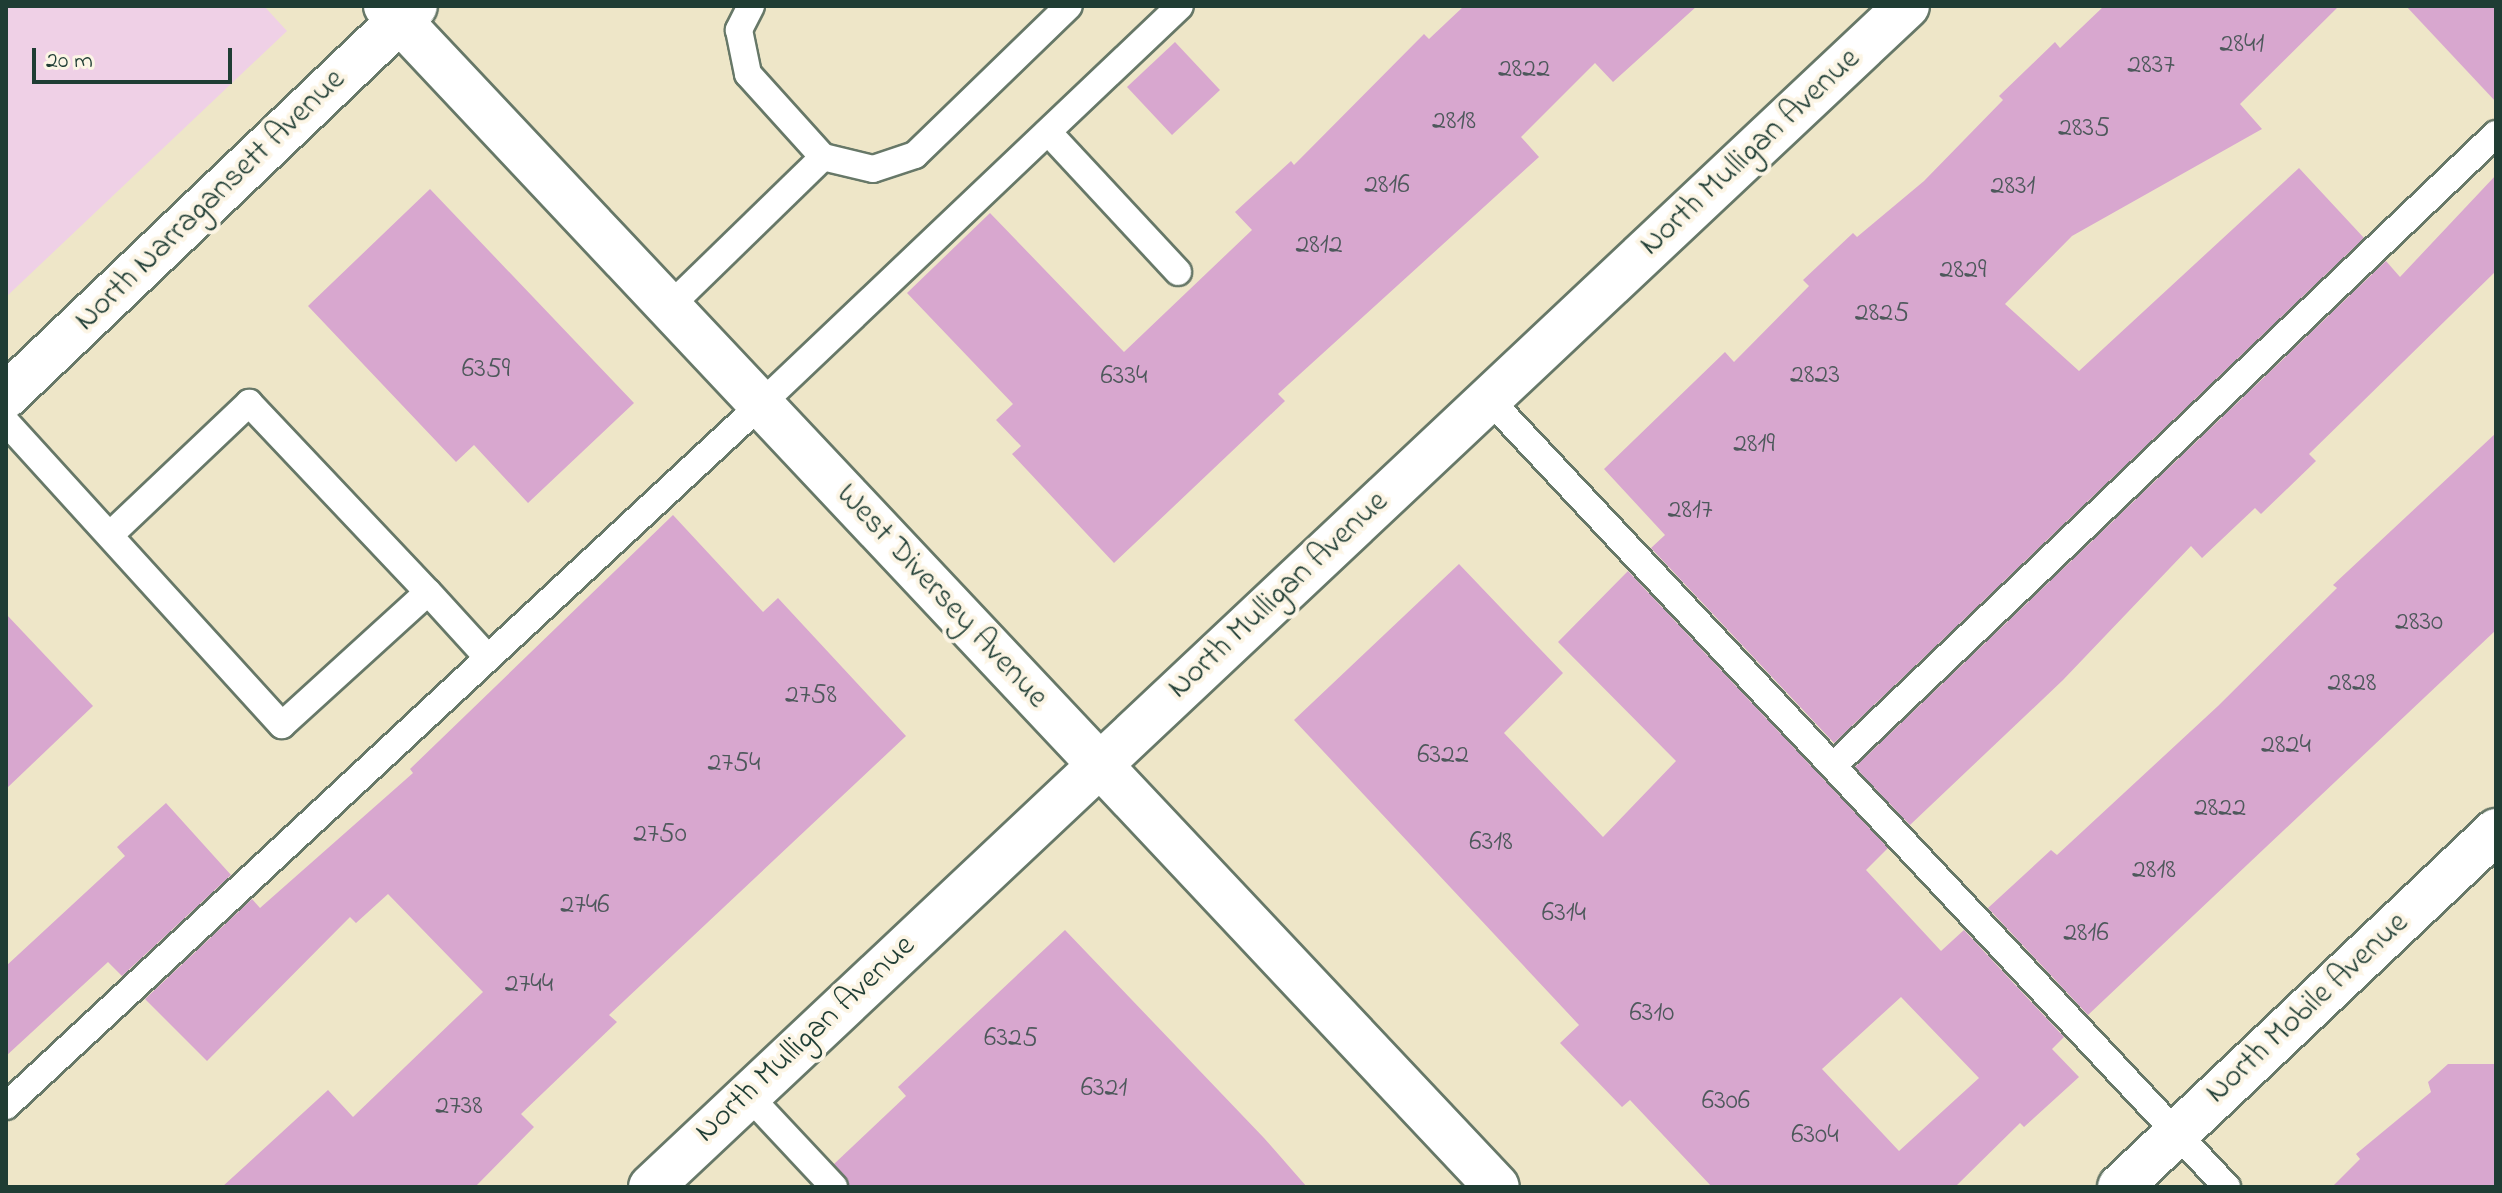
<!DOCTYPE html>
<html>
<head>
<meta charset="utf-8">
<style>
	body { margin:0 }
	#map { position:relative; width:2502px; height:1193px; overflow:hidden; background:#eee6c8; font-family:"Indie Flower",sans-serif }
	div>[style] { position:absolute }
	.built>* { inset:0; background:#efd0e6 }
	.building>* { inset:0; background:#d8a7cf }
	.roads { filter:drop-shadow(2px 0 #677868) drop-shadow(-2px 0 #677868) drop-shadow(0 2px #677868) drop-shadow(0 -2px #677868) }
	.lane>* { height:26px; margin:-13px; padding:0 13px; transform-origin:13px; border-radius:13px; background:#fff }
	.street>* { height:44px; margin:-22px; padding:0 22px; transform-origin:22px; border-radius:22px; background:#fff }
	.secondary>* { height:44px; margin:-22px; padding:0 22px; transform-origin:22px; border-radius:22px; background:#fff }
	span { translate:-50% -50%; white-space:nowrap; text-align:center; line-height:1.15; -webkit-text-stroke:8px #fcf5e5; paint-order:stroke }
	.number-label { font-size:28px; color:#4d585b }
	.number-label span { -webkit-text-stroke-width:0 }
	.street-label { font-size:32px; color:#1f3d34 }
	.frame { position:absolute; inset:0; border:8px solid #1f3d34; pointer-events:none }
	.scale { position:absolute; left:32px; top:48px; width:200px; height:36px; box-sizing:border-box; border:4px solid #1f3d34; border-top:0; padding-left:10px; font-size:24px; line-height:28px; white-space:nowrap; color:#1f3d34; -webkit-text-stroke:6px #fcf5e5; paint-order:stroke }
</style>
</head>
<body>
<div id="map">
	<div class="built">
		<i style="clip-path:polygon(6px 6px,264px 6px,287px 31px,6px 297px)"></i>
	</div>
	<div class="building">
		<i style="clip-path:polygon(1464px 6px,1697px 6px,1613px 82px,1595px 63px,1521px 137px,1539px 157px,1278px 394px,1285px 401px,1114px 563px,1012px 454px,1021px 446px,996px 420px,1013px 404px,907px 293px,990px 213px,1124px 352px,1252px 230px,1235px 212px,1291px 161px,1294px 165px,1424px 34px,1429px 39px)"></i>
		<i style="clip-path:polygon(2104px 6px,2339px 6px,2240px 104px,2262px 129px,2072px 236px,2005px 304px,2079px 371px,2299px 168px,2364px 238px,1834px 743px,1651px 548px,1665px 535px,1604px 469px,1725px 352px,1734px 362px,1809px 286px,1803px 280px,1853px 233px,1857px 237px,1924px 181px,2003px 100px,1999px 96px,2055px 42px,2060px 48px)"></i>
		<i style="clip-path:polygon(2406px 6px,2496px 6px,2496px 102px)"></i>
		<i style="clip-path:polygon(1175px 42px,1220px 90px,1172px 135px,1127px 87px)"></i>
		<i style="clip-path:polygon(2496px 175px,2496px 271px,2309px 454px,2316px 461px,2261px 514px,2255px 508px,2202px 558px,2191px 546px,2063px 680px,1910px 825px,1855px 767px,2386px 261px,2400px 277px)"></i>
		<i style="clip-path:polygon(430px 189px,634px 403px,528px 503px,474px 445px,456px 462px,308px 306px)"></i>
		<i style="clip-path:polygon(2496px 433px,2496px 630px,2088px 1015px,1988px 908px,2051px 850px,2057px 855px,2218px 706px,2337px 588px,2333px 585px)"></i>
		<i style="clip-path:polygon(673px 515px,763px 612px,778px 598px,906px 736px,609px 1015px,617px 1022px,521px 1114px,534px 1127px,475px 1187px,222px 1187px,328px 1090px,353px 1117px,483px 992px,388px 894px,356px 923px,350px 917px,207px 1061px,145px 999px,252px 899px,260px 908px,413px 773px,410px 769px)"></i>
		<i style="clip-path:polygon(evenodd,1459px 564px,1563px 673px,1504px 733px,1603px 837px,1676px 761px,1558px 642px,1628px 571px,1888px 848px,1866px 870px,1941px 951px,1964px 930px,2064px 1037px,2052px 1049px,2079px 1077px,2024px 1127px,2020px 1123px,1955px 1187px,1712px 1187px,1630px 1100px,1622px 1107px,1560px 1043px,1579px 1025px,1294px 720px,1459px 564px,1901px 997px,1979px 1078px,1899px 1151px,1822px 1069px,1901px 997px)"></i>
		<i style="clip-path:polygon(6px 614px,93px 706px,6px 789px)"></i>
		<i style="clip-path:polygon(166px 803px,231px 875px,122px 976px,108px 962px,6px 1056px,6px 966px,125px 856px,117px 847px)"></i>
		<i style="clip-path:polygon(1065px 930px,1264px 1138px,1307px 1187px,850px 1187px,834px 1164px,906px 1096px,898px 1087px)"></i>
		<i style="clip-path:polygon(2448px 1064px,2496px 1064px,2496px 1187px,2332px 1187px,2360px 1159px,2356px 1154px,2431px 1092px,2428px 1082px)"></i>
	</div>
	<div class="roads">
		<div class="lane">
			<i style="left:751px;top:6px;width:27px;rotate:117deg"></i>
			<i style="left:739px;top:30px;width:45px;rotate:78.4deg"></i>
			<i style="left:748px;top:74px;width:112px;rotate:47.9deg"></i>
			<i style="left:823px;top:157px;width:51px;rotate:13.5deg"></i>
			<i style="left:873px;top:169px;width:44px;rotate:-18.4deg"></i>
			<i style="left:915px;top:155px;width:214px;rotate:-44.1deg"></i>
			<i style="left:1048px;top:132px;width:191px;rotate:47.1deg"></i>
			<i style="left:669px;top:307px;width:215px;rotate:-44.2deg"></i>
			<i style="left:1489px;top:399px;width:1080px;rotate:46.88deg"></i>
			<i style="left:6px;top:422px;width:410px;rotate:47.7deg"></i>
			<i style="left:282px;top:725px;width:197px;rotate:-42.3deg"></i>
			<i style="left:428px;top:592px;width:89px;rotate:47.7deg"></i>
			<i style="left:110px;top:535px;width:192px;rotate:-43.5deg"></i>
			<i style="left:249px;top:403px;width:260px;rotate:46.6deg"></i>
			<i style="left:1833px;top:766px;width:916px;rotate:-43.63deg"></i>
			<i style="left:748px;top:1095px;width:126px;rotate:46.9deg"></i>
			<i style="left:6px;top:1106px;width:1030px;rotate:-42.91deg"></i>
			<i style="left:760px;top:405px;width:579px;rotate:-43.53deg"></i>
		</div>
		<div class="street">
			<i style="left:651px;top:1187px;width:1724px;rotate:-43.24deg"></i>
			<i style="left:2120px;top:1187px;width:518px;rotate:-43.43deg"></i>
		</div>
		<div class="secondary">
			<i style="left:386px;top:6px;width:1621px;rotate:46.75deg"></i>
			<i style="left:6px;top:396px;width:565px;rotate:-43.64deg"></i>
		</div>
	</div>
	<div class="number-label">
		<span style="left:2242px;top:45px">2841</span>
		<span style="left:2151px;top:66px">2837</span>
		<span style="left:1524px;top:70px">2822</span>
		<span style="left:1454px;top:122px">2818</span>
		<span style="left:2084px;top:129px">2835</span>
		<span style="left:1387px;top:186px">2816</span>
		<span style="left:2013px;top:187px">2831</span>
		<span style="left:1319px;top:246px">2812</span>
		<span style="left:1963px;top:271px">2829</span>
		<span style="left:1882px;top:314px">2825</span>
		<span style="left:486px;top:370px">6359</span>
		<span style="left:1815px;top:376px">2823</span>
		<span style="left:1124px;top:377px">6334</span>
		<span style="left:1754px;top:445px">2819</span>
		<span style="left:1690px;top:511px">2817</span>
		<span style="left:2419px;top:623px">2830</span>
		<span style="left:2352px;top:684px">2828</span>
		<span style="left:811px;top:696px">2758</span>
		<span style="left:2286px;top:746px">2824</span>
		<span style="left:1443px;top:756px">6322</span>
		<span style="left:734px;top:764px">2754</span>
		<span style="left:2220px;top:809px">2822</span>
		<span style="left:660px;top:835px">2750</span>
		<span style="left:1491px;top:843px">6318</span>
		<span style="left:2154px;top:871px">2818</span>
		<span style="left:585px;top:906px">2746</span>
		<span style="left:1564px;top:914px">6314</span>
		<span style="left:2086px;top:934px">2816</span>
		<span style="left:529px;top:985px">2744</span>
		<span style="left:1652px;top:1014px">6310</span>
		<span style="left:1011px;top:1039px">6325</span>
		<span style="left:1104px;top:1089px">6321</span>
		<span style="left:1726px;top:1102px">6306</span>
		<span style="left:459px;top:1107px">2738</span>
		<span style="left:1815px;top:1136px">6304</span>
	</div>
	<div class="street-label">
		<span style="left:1751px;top:153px;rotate:-43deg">North Mulligan Avenue</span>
		<span style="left:211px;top:201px;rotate:-44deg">North Narragansett Avenue</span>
		<span style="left:1279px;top:596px;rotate:-43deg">North Mulligan Avenue</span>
		<span style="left:941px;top:597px;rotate:47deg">West Diversey Avenue</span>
		<span style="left:2308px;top:1009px;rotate:-43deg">North Mobile Avenue</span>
		<span style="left:806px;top:1040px;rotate:-43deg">North Mulligan Avenue</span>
	</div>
	<div class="frame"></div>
	<div class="scale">20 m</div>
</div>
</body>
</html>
